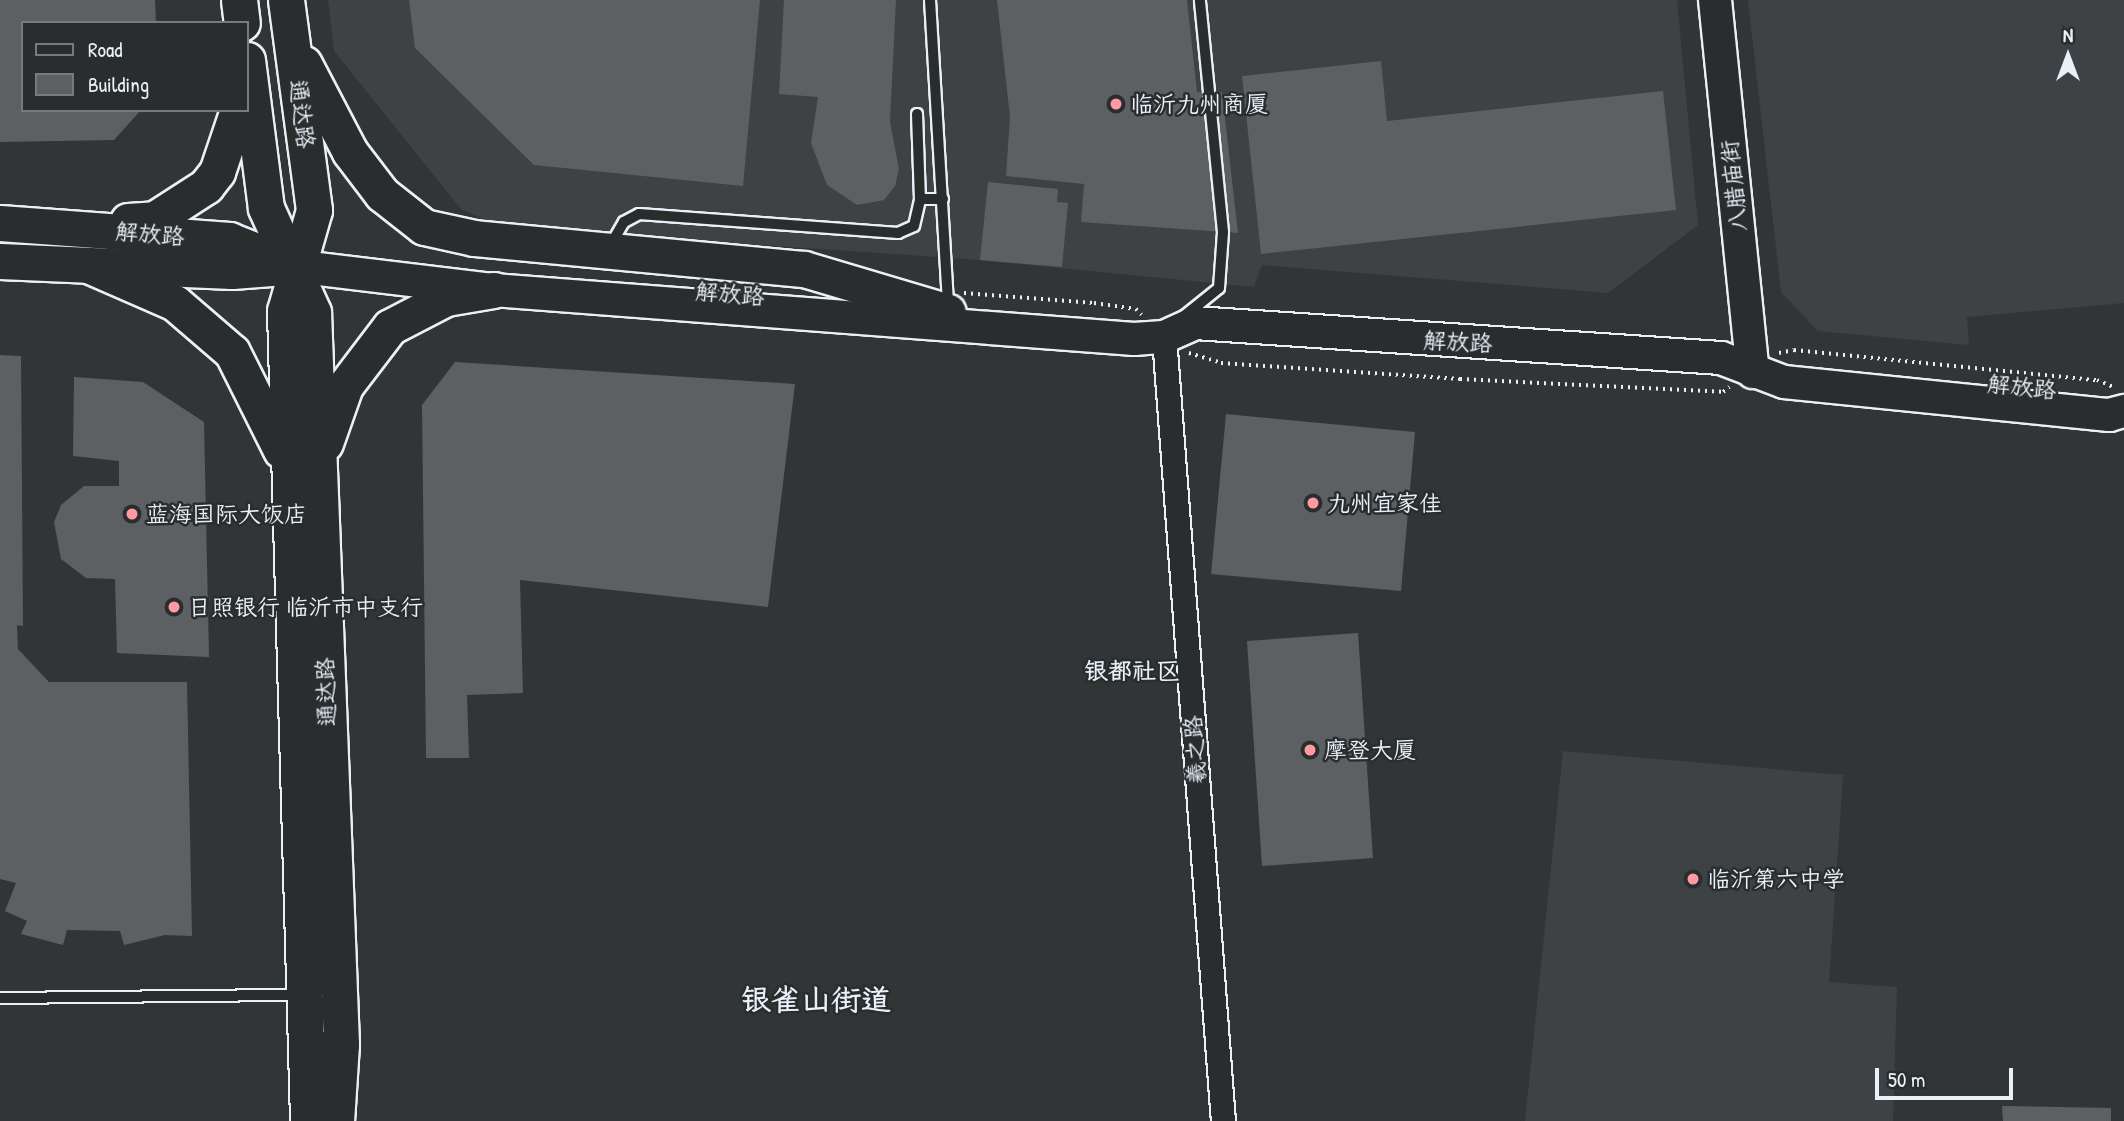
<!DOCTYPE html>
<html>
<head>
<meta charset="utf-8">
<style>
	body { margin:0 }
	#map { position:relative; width:2124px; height:1121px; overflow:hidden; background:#323536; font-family:"Patrick Hand","LXGW WenKai TC",sans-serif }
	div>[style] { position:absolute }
	.built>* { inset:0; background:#3f4244 }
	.building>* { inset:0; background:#5c6063 }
	.path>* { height:3.5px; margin-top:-1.75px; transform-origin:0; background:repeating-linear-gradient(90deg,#e8f1f8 0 2px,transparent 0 7px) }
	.roads { filter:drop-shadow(2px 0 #e8f1f8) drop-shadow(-2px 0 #e8f1f8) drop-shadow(0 2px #e8f1f8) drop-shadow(0 -2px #e8f1f8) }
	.lane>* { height:10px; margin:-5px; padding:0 5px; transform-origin:5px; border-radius:5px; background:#2a2d2e }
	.street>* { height:23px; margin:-11.5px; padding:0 11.5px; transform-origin:11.5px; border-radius:11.5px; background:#2a2d2e }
	.secondary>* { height:32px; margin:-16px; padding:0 16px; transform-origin:16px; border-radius:16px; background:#2a2d2e }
	.primary>* { height:35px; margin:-17.5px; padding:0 17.5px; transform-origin:17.5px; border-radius:17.5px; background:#2a2d2e }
	.dots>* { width:19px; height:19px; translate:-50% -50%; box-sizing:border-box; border:4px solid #2a2d2e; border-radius:50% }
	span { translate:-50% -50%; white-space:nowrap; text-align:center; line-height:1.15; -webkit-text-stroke:5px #2a2d2e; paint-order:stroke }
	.poi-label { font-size:23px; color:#e8f1f8 }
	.left { translate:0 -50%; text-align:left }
	.street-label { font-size:23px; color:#e8f1f8 }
	.neighbourhood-label { font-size:24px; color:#e8f1f8; font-weight:700 }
	.district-label { font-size:30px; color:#e8f1f8; font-weight:700 }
	.legend { position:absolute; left:21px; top:21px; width:228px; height:91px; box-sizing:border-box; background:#2a2d2e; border:2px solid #767b7f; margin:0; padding:9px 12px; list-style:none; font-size:21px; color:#e8f1f8 }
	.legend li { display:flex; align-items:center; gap:14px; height:35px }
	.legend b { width:35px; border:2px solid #767b7f }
	.north { position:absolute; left:2033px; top:21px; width:70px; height:70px; -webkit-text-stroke:5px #2a2d2e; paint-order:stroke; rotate:0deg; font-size:19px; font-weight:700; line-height:28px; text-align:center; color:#e8f1f8 }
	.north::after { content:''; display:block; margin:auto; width:24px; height:32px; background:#e8f1f8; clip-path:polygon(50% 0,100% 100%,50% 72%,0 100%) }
	.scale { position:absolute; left:1875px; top:1068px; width:138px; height:32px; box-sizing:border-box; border:4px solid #e8f1f8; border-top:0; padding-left:9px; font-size:21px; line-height:24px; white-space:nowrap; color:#e8f1f8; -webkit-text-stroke:5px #2a2d2e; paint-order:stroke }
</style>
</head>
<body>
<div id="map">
	<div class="built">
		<i style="clip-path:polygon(328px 0,1677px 0,1698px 225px,1608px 293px,1262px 265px,1254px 287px,966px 259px,501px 227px,461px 209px,334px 51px)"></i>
		<i style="clip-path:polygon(1748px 0,2124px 0,2124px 303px,1967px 317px,1969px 345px,1818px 331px,1781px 292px)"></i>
		<i style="clip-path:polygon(1563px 751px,1843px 775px,1829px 982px,1897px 987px,1893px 1121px,1525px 1121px)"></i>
	</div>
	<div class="building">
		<i style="clip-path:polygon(0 0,155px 0,156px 23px,23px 23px,23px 110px,141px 110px,114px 140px,0 142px)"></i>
		<i style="clip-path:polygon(409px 0,760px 0,743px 186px,534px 165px,415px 48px)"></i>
		<i style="clip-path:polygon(784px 0,896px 0,890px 122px,899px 169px,895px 186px,884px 200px,857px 205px,827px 185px,811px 143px,818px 97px,779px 94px)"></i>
		<i style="clip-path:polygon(997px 0,1187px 0,1197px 92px,1222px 92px,1238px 233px,1081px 222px,1084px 184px,1006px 176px,1010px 117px)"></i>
		<i style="clip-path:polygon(1381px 61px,1387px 121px,1663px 91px,1676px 210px,1261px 254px,1242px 76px)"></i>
		<i style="clip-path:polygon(988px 182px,1058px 189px,1057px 202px,1068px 203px,1062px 267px,980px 260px)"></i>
		<i style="clip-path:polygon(0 355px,21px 356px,23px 626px,17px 625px,18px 649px,49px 682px,187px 682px,192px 936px,165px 935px,124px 945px,120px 931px,67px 930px,63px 945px,21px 934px,27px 921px,5px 911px,16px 883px,0 879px)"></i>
		<i style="clip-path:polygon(455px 362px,795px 384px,768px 607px,520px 580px,523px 693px,467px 695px,469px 758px,426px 758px,422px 405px)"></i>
		<i style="clip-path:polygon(74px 377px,143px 382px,204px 422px,209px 657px,117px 653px,115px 579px,86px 578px,61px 559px,54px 522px,61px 505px,84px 486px,119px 486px,119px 461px,73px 456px)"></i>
		<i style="clip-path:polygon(1226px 414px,1415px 432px,1401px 591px,1211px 574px)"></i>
		<i style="clip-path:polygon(1358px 633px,1373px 858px,1262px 866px,1247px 641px)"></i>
		<i style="clip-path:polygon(2002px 1106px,2111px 1108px,2111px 1121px,2003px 1121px)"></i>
	</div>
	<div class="path">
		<i style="left:964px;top:293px;width:130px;rotate:4.4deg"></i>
		<i style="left:1094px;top:303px;width:42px;rotate:8.1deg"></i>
		<i style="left:1136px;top:309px;width:8px;rotate:45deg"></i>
		<i style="left:1189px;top:353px;width:34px;rotate:17deg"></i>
		<i style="left:1221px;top:363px;width:240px;rotate:3.8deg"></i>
		<i style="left:1460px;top:379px;width:263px;rotate:2.8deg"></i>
		<i style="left:1723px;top:392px;width:8px;rotate:-40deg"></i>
		<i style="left:1779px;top:353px;width:15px;rotate:-11deg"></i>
		<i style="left:1794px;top:350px;width:304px;rotate:5.7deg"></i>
		<i style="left:2097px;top:380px;width:21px;rotate:23deg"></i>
	</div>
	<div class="roads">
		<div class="lane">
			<i style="left:930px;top:0;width:307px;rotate:86.6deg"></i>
			<i style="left:917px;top:114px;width:85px;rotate:88deg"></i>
			<i style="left:610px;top:246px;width:28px;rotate:-60deg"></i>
			<i style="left:624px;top:222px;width:17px;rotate:-28deg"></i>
			<i style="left:639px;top:214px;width:260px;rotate:4.2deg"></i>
			<i style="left:898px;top:233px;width:17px;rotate:-24deg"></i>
			<i style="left:914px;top:226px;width:28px;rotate:-77deg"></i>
			<i style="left:920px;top:199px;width:23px"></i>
			<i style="left:1183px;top:317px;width:46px;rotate:-38.9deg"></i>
			<i style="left:1219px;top:288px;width:56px;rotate:-85.9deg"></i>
			<i style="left:1223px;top:232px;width:233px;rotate:-95.7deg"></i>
			<i style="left:0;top:998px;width:298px;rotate:-0.6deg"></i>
		</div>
		<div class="street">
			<i style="left:1164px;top:337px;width:786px;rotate:85.7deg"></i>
		</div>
		<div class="secondary">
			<i style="left:1715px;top:0;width:374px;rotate:84.2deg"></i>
			<i style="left:294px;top:266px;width:200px;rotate:6.9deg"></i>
			<i style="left:493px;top:290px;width:643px;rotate:4.37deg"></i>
			<i style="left:1134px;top:339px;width:30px;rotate:-4deg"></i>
			<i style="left:1164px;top:337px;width:34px;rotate:-24deg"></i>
			<i style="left:1195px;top:323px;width:527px;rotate:3.81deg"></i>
			<i style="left:1721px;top:358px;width:67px;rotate:20.9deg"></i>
			<i style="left:1784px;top:382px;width:327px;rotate:5.8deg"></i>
			<i style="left:2109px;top:415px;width:16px;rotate:-15deg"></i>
		</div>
		<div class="primary">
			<i style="left:239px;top:0;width:23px;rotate:83deg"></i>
			<i style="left:286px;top:0;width:212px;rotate:82.4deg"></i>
			<i style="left:314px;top:210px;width:105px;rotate:106deg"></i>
			<i style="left:285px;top:311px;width:810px;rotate:88.37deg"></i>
			<i style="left:247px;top:60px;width:149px;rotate:82.7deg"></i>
			<i style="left:266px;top:208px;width:114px;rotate:65.7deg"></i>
			<i style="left:313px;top:312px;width:733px;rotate:87.81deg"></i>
			<i style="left:341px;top:1044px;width:77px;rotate:93.7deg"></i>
			<i style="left:304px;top:64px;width:99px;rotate:62.4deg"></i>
			<i style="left:350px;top:152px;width:53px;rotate:52.7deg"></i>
			<i style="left:382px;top:194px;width:53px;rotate:38.2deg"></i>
			<i style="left:424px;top:227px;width:51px;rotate:12.4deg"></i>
			<i style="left:474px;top:238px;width:331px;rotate:5.4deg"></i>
			<i style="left:804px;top:269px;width:150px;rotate:16.6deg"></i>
			<i style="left:128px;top:221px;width:27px;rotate:-4deg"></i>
			<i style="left:155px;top:219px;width:61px;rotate:-32.9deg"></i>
			<i style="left:206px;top:186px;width:18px;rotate:-52deg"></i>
			<i style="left:217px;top:172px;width:65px;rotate:-71.3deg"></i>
			<i style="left:0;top:223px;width:230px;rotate:4.2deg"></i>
			<i style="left:229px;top:240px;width:70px;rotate:21.8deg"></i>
			<i style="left:0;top:261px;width:232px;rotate:2.5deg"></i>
			<i style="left:232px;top:271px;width:52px;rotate:-4.4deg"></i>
			<i style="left:88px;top:265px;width:95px;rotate:23.6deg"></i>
			<i style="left:175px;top:303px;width:75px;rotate:40.7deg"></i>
			<i style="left:232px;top:352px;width:110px;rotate:63.4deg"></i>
			<i style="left:325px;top:443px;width:60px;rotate:-70.7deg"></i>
			<i style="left:345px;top:386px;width:74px;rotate:-52.7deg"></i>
			<i style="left:390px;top:327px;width:63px;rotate:-27.4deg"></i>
			<i style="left:446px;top:298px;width:48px;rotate:-9.7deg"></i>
		</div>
	</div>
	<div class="dots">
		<i style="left:1116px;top:104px;background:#ff9aa2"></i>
		<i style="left:1313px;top:503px;background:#ff9aa2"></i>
		<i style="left:132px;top:514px;background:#ff9aa2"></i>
		<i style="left:174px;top:607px;background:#ff9aa2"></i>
		<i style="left:1310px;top:750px;background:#ff9aa2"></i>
		<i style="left:1693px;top:879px;background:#ff9aa2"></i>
	</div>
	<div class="poi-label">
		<span class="left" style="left:1130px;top:104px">临沂九州商厦</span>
		<span class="left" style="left:1327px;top:503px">九州宜家佳</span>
		<span class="left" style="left:146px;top:514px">蓝海国际大饭店</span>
		<span class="left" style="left:188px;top:607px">日照银行 临沂市中支行</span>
		<span class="left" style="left:1324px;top:750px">摩登大厦</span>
		<span class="left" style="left:1707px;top:879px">临沂第六中学</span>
	</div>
	<div class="street-label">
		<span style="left:302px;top:114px;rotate:83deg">通达路</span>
		<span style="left:1734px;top:186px;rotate:-96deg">八腊庙街</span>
		<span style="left:150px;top:234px;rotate:5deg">解放路</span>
		<span style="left:730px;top:294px;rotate:5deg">解放路</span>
		<span style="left:1458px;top:342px;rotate:3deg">解放路</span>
		<span style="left:2022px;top:387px;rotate:6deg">解放路</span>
		<span style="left:326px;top:692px;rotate:-92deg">通达路</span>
		<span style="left:1195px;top:750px;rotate:-94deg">羲之路</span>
	</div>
	<div class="neighbourhood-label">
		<span style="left:1132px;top:671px">银都社区</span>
	</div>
	<div class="district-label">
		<span style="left:816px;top:999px">银雀山街道</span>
	</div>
	<ul class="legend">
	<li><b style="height:9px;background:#2a2d2e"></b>Road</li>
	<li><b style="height:19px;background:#5c6063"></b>Building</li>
	</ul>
	<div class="north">N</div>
	<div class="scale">50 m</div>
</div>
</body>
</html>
